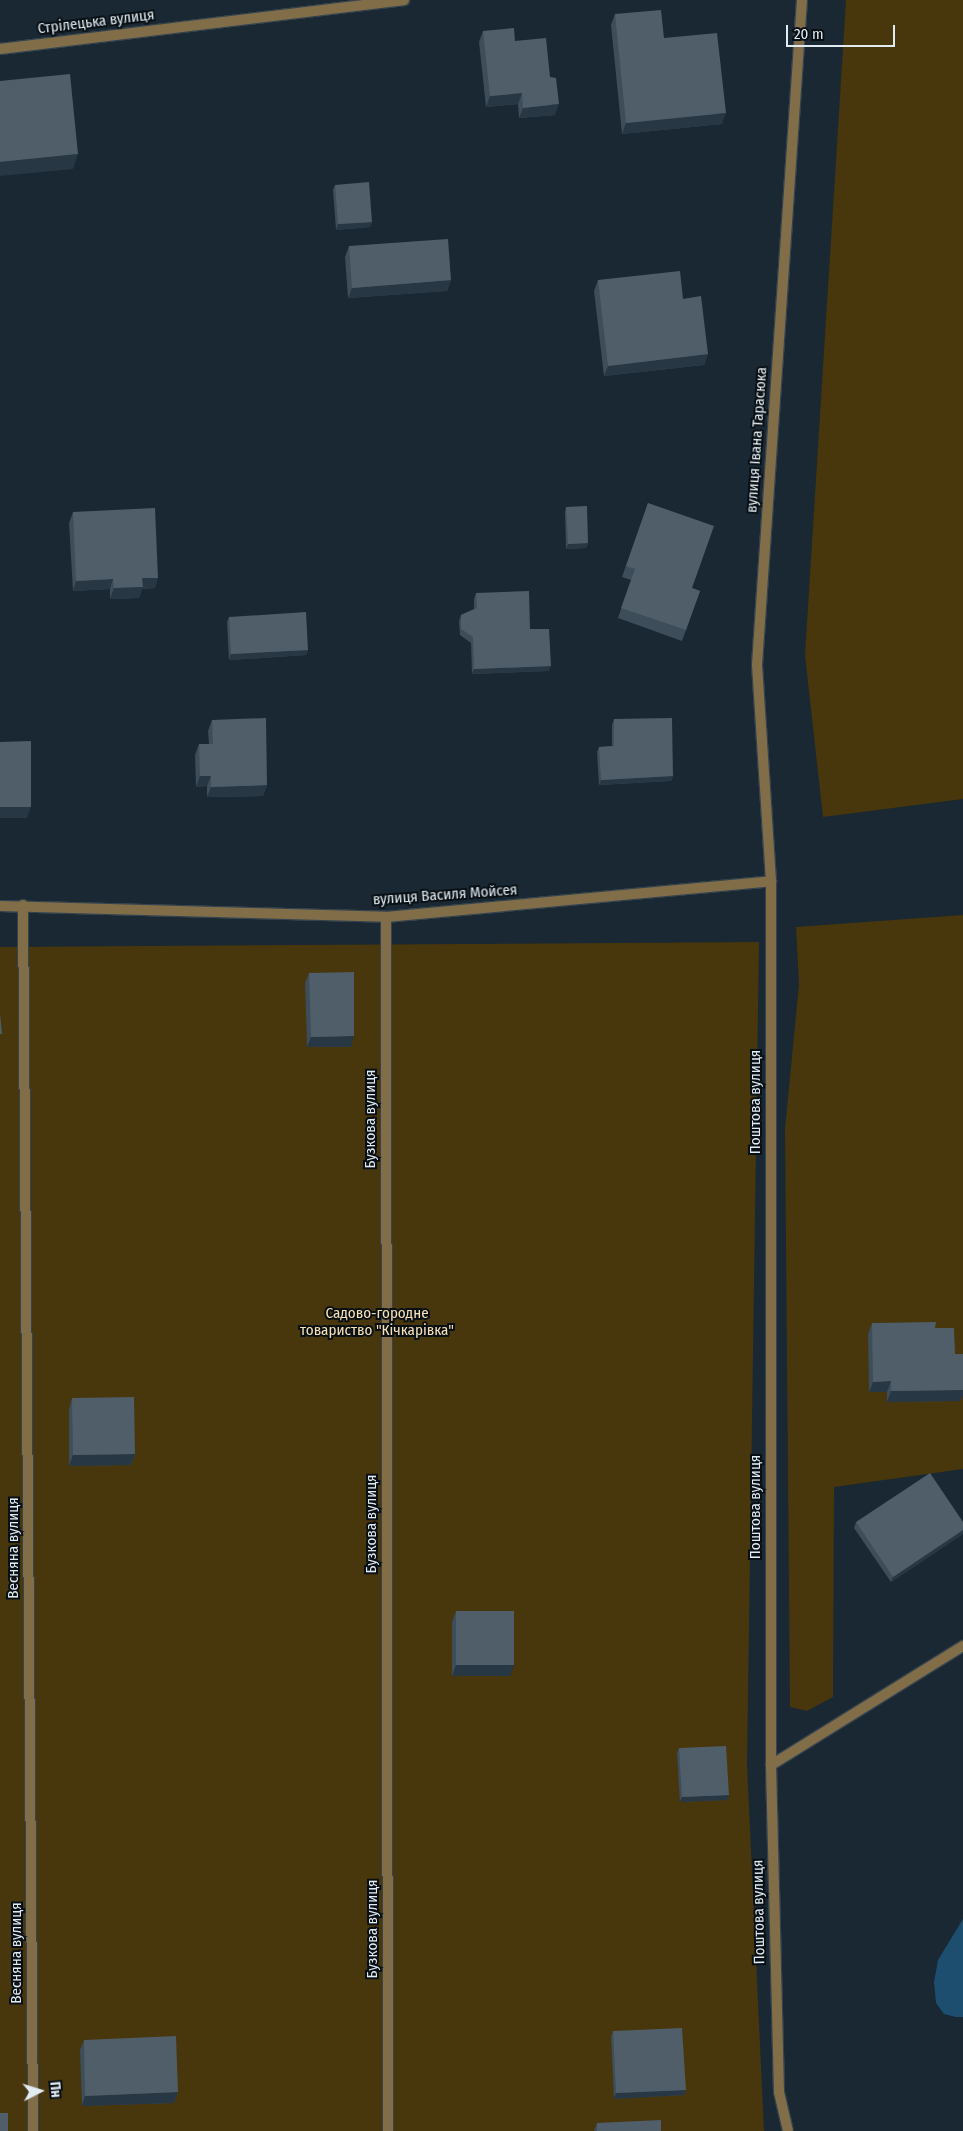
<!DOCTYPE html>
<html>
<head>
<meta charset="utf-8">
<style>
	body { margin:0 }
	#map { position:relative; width:963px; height:2131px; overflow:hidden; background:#192833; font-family:"Fira Sans Condensed",sans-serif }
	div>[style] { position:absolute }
	.green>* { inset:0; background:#48360c }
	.water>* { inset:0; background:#1d4e70 }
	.roads { filter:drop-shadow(1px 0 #35434e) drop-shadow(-1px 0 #35434e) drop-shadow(0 1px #35434e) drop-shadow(0 -1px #35434e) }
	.minor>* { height:10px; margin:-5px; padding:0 5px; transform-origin:5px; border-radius:5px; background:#816e49 }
	.wall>* { inset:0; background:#3d4d59 }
	.shaded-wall>* { inset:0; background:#273743 }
	.building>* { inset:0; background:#4f5e69 }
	span { translate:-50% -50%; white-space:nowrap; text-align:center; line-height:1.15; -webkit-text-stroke:4px #091015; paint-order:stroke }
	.street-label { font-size:15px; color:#e1ebf2 }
	.park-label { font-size:15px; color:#f8e1b4 }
	.north { position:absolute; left:15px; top:2066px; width:50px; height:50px; -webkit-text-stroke:4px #091015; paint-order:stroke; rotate:85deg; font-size:14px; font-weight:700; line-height:20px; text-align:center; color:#e1ebf2 }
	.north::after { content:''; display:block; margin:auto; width:18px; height:22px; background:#e1ebf2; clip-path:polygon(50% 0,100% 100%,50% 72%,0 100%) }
	.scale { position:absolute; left:786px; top:25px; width:109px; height:22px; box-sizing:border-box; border:2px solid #e1ebf2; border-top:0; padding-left:6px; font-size:15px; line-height:18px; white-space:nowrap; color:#e1ebf2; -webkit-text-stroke:4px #091015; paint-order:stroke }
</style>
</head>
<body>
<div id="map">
	<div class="green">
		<i style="clip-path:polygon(846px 0,963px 0,963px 799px,823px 817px,805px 655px)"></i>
		<i style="clip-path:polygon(963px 915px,963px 1469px,834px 1487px,833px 1697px,807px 1711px,790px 1707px,785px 1129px,799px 984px,796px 927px)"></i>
		<i style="clip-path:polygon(759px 942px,747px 1764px,764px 2131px,0 2131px,0 947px)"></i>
	</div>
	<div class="water">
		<i style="clip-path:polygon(963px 1919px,963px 2017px,956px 2017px,944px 2014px,936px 2003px,934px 1982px,938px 1960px)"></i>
	</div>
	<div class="roads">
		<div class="minor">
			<i style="left:0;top:49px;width:407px;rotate:-6.9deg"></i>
			<i style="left:23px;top:905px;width:1226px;rotate:89.53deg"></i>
			<i style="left:0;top:906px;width:386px;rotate:1.6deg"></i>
			<i style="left:386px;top:917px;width:387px;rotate:-5.3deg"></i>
			<i style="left:386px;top:917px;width:1214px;rotate:89.91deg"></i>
			<i style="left:771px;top:1765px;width:226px;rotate:-31.8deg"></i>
			<i style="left:788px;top:2131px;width:40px;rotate:-103deg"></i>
			<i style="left:779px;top:2092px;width:327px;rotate:-91.4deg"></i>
			<i style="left:771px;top:1765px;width:884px;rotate:-90deg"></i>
			<i style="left:771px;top:881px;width:216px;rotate:-93.7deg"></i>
			<i style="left:757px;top:665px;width:667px;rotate:-86.13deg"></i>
		</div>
	</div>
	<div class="wall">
		<i style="clip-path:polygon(615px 14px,664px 38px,722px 124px,622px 134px,611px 25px)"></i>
		<i style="clip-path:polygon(483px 31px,515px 41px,555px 115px,519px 118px,518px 104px,486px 107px,479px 42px)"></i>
		<i style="clip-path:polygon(335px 185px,372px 222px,370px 227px,336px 230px,333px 190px)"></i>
		<i style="clip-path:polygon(349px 246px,451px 280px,447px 291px,348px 298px,345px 257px)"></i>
		<i style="clip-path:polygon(598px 280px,683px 299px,708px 354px,704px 365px,604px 376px,594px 291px)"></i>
		<i style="clip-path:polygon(648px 503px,692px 588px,700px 591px,682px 641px,618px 618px,631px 580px,622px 577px)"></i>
		<i style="clip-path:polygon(566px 507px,588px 543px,586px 548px,566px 549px,565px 512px)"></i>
		<i style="clip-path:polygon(73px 512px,155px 588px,142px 589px,139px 598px,110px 599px,110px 589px,73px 591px,69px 523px)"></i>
		<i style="clip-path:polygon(476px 593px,530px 629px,549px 671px,472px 674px,471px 643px,460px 635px,459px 621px,461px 615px,474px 609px,474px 599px)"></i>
		<i style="clip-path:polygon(229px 617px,308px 650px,306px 655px,229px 660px,227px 622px)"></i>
		<i style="clip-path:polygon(614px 719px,673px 776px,671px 781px,599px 785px,597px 752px,599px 747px,612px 746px,612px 725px)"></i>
		<i style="clip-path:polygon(212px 720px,267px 785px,263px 796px,207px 797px,207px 786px,196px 787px,195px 755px,199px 744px,209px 744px,208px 731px)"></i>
		<i style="clip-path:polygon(309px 973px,351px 1047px,307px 1047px,305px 983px)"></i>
		<i style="clip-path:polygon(872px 1323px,935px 1328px,955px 1354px,961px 1401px,887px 1402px,887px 1392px,869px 1392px,868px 1334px)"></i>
		<i style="clip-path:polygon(72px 1398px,135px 1454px,131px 1465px,69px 1466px,69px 1409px)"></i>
		<i style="clip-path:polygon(856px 1522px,963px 1522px,963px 1534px,891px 1582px,854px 1528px)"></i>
		<i style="clip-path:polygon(456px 1611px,510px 1676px,452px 1676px,452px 1622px)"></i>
		<i style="clip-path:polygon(679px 1748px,729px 1795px,727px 1800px,680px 1802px,677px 1753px)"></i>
		<i style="clip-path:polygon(613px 2031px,686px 2090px,684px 2095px,614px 2099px,611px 2037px)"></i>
		<i style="clip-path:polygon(84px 2040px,178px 2092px,174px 2103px,82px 2106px,80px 2050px)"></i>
		<i style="clip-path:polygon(597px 2123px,661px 2131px,594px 2131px)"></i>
	</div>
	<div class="shaded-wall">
		<i style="clip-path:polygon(522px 93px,518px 104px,486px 107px,490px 96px)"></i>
		<i style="clip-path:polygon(559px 104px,555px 115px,519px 118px,523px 108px)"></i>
		<i style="clip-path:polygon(726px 113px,722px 124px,622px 134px,626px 123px)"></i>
		<i style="clip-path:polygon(78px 154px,73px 169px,0 176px,0 162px)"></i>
		<i style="clip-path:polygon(372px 222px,370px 227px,336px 230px,338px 224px)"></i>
		<i style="clip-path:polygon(451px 280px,447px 291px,348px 298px,352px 288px)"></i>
		<i style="clip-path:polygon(708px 354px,704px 365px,604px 376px,608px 366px)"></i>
		<i style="clip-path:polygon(588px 543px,586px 548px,566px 549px,568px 544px)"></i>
		<i style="clip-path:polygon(142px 578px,158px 578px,155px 588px,142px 589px,139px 598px,110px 599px,114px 588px)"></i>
		<i style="clip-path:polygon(113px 579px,110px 589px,73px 591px,76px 581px)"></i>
		<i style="clip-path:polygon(308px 650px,306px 655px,229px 660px,231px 654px)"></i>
		<i style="clip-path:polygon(551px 666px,549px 671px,472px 674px,474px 669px)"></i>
		<i style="clip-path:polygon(200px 776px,211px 776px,207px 786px,196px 787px)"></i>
		<i style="clip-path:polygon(673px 776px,671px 781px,599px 785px,601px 780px)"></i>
		<i style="clip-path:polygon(267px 785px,263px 796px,207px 797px,211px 787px)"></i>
		<i style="clip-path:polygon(0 807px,31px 807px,27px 818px,0 818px)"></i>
		<i style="clip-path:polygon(354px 1036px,351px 1047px,307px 1047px,311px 1037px)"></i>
		<i style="clip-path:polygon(891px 1381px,887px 1392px,869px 1392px,873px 1382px)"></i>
		<i style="clip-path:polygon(963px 1390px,963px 1395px,961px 1401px,887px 1402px,891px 1391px)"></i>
		<i style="clip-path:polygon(135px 1454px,131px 1465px,69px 1466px,73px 1455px)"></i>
		<i style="clip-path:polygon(963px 1530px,963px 1534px,891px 1582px,893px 1577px)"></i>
		<i style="clip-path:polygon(456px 1665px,514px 1665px,510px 1676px,452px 1676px)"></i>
		<i style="clip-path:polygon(729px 1795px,727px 1800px,680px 1802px,682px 1797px)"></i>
		<i style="clip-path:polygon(686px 2090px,684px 2095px,614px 2099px,616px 2093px)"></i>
		<i style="clip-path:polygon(178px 2092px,174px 2103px,82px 2106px,85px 2096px)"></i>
	</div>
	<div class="building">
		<i style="clip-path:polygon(661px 10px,664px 38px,717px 33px,726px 113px,626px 123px,615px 14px)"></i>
		<i style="clip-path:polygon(514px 28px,515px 41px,546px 38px,550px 77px,556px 78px,559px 104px,523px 108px,522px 93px,490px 96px,483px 31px)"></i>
		<i style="clip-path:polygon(70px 74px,78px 154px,0 162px,0 81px)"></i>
		<i style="clip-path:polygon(369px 182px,372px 222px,338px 224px,335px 185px)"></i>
		<i style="clip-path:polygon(448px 239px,451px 280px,352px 288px,349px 246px)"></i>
		<i style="clip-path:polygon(680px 271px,683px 299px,701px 296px,708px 354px,608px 366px,598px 280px)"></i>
		<i style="clip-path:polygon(648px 503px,714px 526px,692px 588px,700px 591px,686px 630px,621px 608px,635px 569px,626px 566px)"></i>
		<i style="clip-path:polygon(587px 506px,588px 543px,568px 544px,566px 507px)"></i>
		<i style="clip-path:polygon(155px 508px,158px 578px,142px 578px,143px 587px,114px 588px,113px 579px,76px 581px,73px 512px)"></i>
		<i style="clip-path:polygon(529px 591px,530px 629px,549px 629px,551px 666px,474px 669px,473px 637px,461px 629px,461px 615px,477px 608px,476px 593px)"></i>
		<i style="clip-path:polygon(306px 612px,308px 650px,231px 654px,229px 617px)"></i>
		<i style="clip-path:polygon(266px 718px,267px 785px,211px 787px,211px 776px,200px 776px,199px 744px,213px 744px,212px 720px)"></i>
		<i style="clip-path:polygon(672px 718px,673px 776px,601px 780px,599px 747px,614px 746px,614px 719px)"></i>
		<i style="clip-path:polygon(31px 741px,31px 807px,0 807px,0 742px)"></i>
		<i style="clip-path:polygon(354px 972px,354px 1036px,311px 1037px,309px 973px)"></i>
		<i style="clip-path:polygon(0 1013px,2px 1034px,0 1034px)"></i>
		<i style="clip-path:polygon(936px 1322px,935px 1328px,954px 1328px,955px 1354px,963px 1354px,963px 1390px,891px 1391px,891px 1381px,873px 1382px,872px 1323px)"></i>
		<i style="clip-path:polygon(134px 1397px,135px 1454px,73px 1455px,72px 1398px)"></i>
		<i style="clip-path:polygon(930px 1473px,963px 1522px,963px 1530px,893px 1577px,856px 1522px)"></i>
		<i style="clip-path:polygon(456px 1611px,514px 1611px,514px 1665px,456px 1665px)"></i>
		<i style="clip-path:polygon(726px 1746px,729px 1795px,682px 1797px,679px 1748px)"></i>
		<i style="clip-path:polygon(682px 2028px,686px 2090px,616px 2093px,613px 2031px)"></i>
		<i style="clip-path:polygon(176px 2036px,178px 2092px,85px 2096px,84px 2040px)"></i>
		<i style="clip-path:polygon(0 2113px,8px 2113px,8px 2131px,0 2131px)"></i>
		<i style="clip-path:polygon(661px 2120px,661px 2131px,597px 2131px,597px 2123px)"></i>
	</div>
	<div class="street-label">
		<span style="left:96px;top:22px;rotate:-7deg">Стрілецька вулиця</span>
		<span style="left:757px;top:440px;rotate:-86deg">вулиця Івана Тарасюка</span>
		<span style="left:445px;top:895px;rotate:-4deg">вулиця Василя Мойсея</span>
		<span style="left:756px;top:1102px;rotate:-90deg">Поштова вулиця</span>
		<span style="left:371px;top:1119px;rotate:-90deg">Бузкова вулиця</span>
		<span style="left:756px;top:1507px;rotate:-90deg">Поштова вулиця</span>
		<span style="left:372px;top:1524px;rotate:-90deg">Бузкова вулиця</span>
		<span style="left:14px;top:1548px;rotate:-90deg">Весняна вулиця</span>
		<span style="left:759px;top:1912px;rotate:-91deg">Поштова вулиця</span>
		<span style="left:373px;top:1929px;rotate:-90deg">Бузкова вулиця</span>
		<span style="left:17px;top:1953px;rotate:-90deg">Весняна вулиця</span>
	</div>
	<div class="park-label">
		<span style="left:377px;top:1322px">Садово-городне<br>товариство "Кічкарівка"</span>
	</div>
	<div class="north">Пн</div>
	<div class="scale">20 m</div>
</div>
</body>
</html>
